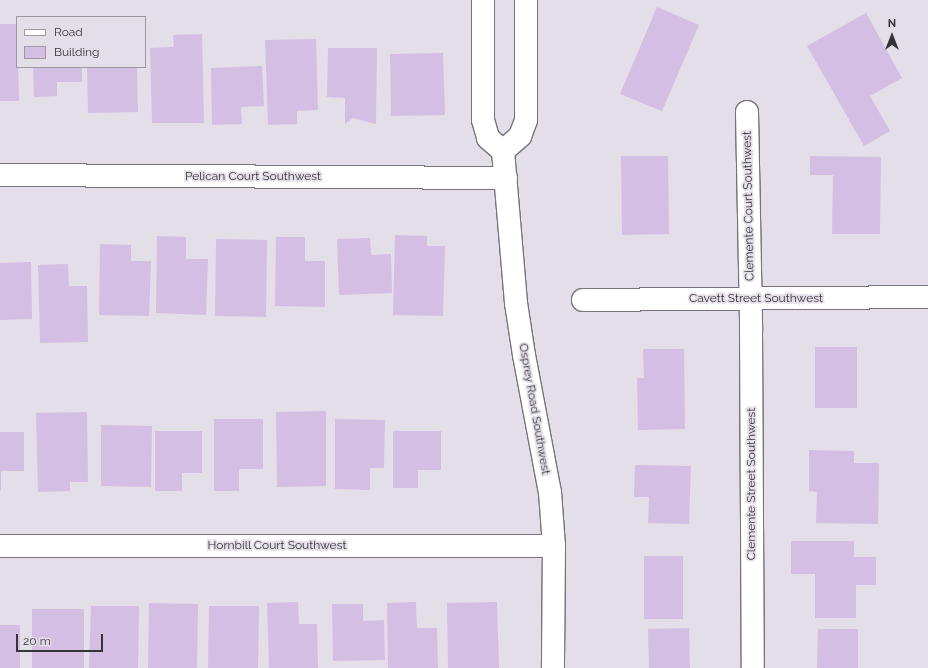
<!DOCTYPE html>
<html>
<head>
<meta charset="utf-8">
<style>
	body { margin:0 }
	#map { position:relative; width:928px; height:668px; overflow:hidden; background:#e4dee8; font-family:Raleway,sans-serif }
	div>[style] { position:absolute }
	.building>* { inset:0; background:#d4bee4 }
	.roads { filter:drop-shadow(1px 0 #77727b) drop-shadow(-1px 0 #77727b) drop-shadow(0 1px #77727b) drop-shadow(0 -1px #77727b) }
	.minor>* { height:22px; margin:-11px; padding:0 11px; transform-origin:11px; border-radius:11px; background:#fff }
	span { translate:-50% -50%; white-space:nowrap; text-align:center; line-height:1.15; -webkit-text-stroke:3.5px #e4dee8; paint-order:stroke }
	.street-label { font-size:12px; color:#363438 }
	.legend { position:absolute; left:16px; top:16px; width:130px; height:52px; box-sizing:border-box; background:#e4dee8; border:1px solid #9e9aa2; margin:0; padding:5px 7px; list-style:none; font-size:12px; color:#363438 }
	.legend li { display:flex; align-items:center; gap:8px; height:20px }
	.legend b { width:20px; border:1px solid #9e9aa2 }
	.north { position:absolute; left:872px; top:16px; width:40px; height:40px; -webkit-text-stroke:3px #e4dee8; paint-order:stroke; rotate:0deg; font-size:11px; font-weight:700; line-height:16px; text-align:center; color:#363438 }
	.north::after { content:''; display:block; margin:auto; width:14px; height:18px; background:#363438; clip-path:polygon(50% 0,100% 100%,50% 72%,0 100%) }
	.scale { position:absolute; left:16px; top:634px; width:87px; height:18px; box-sizing:border-box; border:2px solid #363438; border-top:0; padding-left:5px; font-size:12px; line-height:14px; white-space:nowrap; color:#363438; -webkit-text-stroke:3px #e4dee8; paint-order:stroke }
</style>
</head>
<body>
<div id="map">
	<div class="building">
		<i style="clip-path:polygon(657px 7px,699px 25px,662px 111px,620px 94px)"></i>
		<i style="clip-path:polygon(866px 13px,902px 78px,870px 96px,890px 131px,864px 146px,807px 46px)"></i>
		<i style="clip-path:polygon(0 24px,17px 24px,19px 101px,0 101px)"></i>
		<i style="clip-path:polygon(202px 34px,204px 123px,152px 123px,150px 48px,174px 47px,173px 35px)"></i>
		<i style="clip-path:polygon(316px 39px,318px 110px,297px 111px,297px 124px,268px 125px,265px 40px)"></i>
		<i style="clip-path:polygon(328px 48px,377px 48px,376px 124px,353px 118px,345px 124px,345px 98px,327px 97px)"></i>
		<i style="clip-path:polygon(443px 53px,445px 115px,391px 116px,390px 54px)"></i>
		<i style="clip-path:polygon(262px 66px,264px 106px,241px 107px,242px 124px,212px 125px,211px 68px)"></i>
		<i style="clip-path:polygon(33px 67px,82px 67px,82px 82px,57px 82px,57px 96px,34px 97px)"></i>
		<i style="clip-path:polygon(87px 67px,137px 67px,138px 112px,88px 113px)"></i>
		<i style="clip-path:polygon(621px 156px,668px 156px,669px 234px,622px 235px)"></i>
		<i style="clip-path:polygon(810px 156px,881px 157px,880px 234px,832px 234px,833px 175px,810px 175px)"></i>
		<i style="clip-path:polygon(395px 235px,427px 236px,427px 246px,445px 246px,443px 316px,393px 315px)"></i>
		<i style="clip-path:polygon(157px 236px,186px 237px,186px 259px,208px 259px,206px 315px,156px 313px)"></i>
		<i style="clip-path:polygon(276px 237px,305px 237px,305px 261px,325px 261px,325px 307px,275px 306px)"></i>
		<i style="clip-path:polygon(370px 238px,371px 255px,391px 254px,392px 293px,339px 295px,337px 239px)"></i>
		<i style="clip-path:polygon(216px 239px,267px 240px,266px 317px,215px 316px)"></i>
		<i style="clip-path:polygon(100px 244px,131px 245px,131px 261px,151px 261px,149px 316px,99px 315px)"></i>
		<i style="clip-path:polygon(31px 262px,32px 319px,0 320px,0 263px)"></i>
		<i style="clip-path:polygon(68px 264px,69px 286px,87px 286px,88px 342px,40px 343px,38px 265px)"></i>
		<i style="clip-path:polygon(815px 347px,857px 347px,857px 408px,815px 408px)"></i>
		<i style="clip-path:polygon(643px 349px,684px 349px,685px 429px,638px 430px,637px 378px,644px 378px)"></i>
		<i style="clip-path:polygon(326px 411px,326px 486px,277px 487px,276px 412px)"></i>
		<i style="clip-path:polygon(87px 412px,88px 482px,70px 482px,70px 491px,38px 492px,36px 413px)"></i>
		<i style="clip-path:polygon(214px 419px,263px 419px,263px 469px,239px 469px,239px 491px,214px 491px)"></i>
		<i style="clip-path:polygon(335px 419px,385px 420px,384px 468px,370px 468px,370px 490px,335px 489px)"></i>
		<i style="clip-path:polygon(101px 425px,152px 426px,151px 487px,101px 486px)"></i>
		<i style="clip-path:polygon(155px 431px,202px 431px,202px 473px,182px 473px,182px 491px,155px 491px)"></i>
		<i style="clip-path:polygon(393px 431px,441px 431px,441px 470px,418px 470px,418px 488px,393px 488px)"></i>
		<i style="clip-path:polygon(0 432px,24px 432px,24px 471px,1px 471px,1px 491px,0 491px)"></i>
		<i style="clip-path:polygon(809px 450px,854px 451px,854px 463px,879px 463px,878px 524px,816px 523px,817px 492px,809px 491px)"></i>
		<i style="clip-path:polygon(635px 465px,691px 466px,689px 524px,648px 523px,649px 497px,634px 497px)"></i>
		<i style="clip-path:polygon(791px 541px,854px 541px,854px 557px,876px 557px,876px 585px,856px 585px,856px 618px,815px 618px,815px 574px,791px 574px)"></i>
		<i style="clip-path:polygon(644px 556px,683px 556px,683px 619px,644px 619px)"></i>
		<i style="clip-path:polygon(298px 602px,299px 624px,317px 624px,318px 668px,269px 668px,267px 603px)"></i>
		<i style="clip-path:polygon(416px 602px,417px 628px,437px 628px,438px 668px,388px 668px,387px 603px)"></i>
		<i style="clip-path:polygon(497px 602px,499px 668px,448px 668px,447px 603px)"></i>
		<i style="clip-path:polygon(149px 603px,198px 604px,197px 668px,148px 668px)"></i>
		<i style="clip-path:polygon(332px 604px,363px 604px,363px 621px,384px 620px,385px 660px,333px 661px)"></i>
		<i style="clip-path:polygon(91px 606px,139px 606px,138px 668px,89px 668px)"></i>
		<i style="clip-path:polygon(209px 606px,259px 606px,258px 668px,208px 668px)"></i>
		<i style="clip-path:polygon(32px 609px,84px 609px,84px 668px,32px 668px)"></i>
		<i style="clip-path:polygon(0 625px,20px 625px,20px 668px,0 668px)"></i>
		<i style="clip-path:polygon(689px 628px,690px 668px,649px 668px,648px 629px)"></i>
		<i style="clip-path:polygon(818px 629px,858px 629px,858px 668px,817px 668px)"></i>
	</div>
	<div class="roads">
		<div class="minor">
			<i style="left:483px;top:0;width:120px;rotate:90deg"></i>
			<i style="left:483px;top:120px;width:19px;rotate:74deg"></i>
			<i style="left:488px;top:138px;width:20px;rotate:41deg"></i>
			<i style="left:503px;top:151px;width:153px;rotate:85.1deg"></i>
			<i style="left:516px;top:303px;width:53px;rotate:81.3deg"></i>
			<i style="left:524px;top:355px;width:139px;rotate:79.3deg"></i>
			<i style="left:550px;top:492px;width:54px;rotate:85.8deg"></i>
			<i style="left:554px;top:546px;width:122px;rotate:90.5deg"></i>
			<i style="left:747px;top:112px;width:218px;rotate:88.9deg"></i>
			<i style="left:751px;top:330px;width:338px;rotate:89.7deg"></i>
			<i style="left:503px;top:151px;width:23px;rotate:-41deg"></i>
			<i style="left:520px;top:136px;width:17px;rotate:-69deg"></i>
			<i style="left:526px;top:120px;width:120px;rotate:-90deg"></i>
			<i style="left:0;top:175px;width:506px;rotate:0.34deg"></i>
			<i style="left:583px;top:300px;width:345px;rotate:-0.5deg"></i>
			<i style="left:0;top:546px;width:554px"></i>
		</div>
	</div>
	<div class="street-label">
		<span style="left:253px;top:177px">Pelican Court Southwest</span>
		<span style="left:749px;top:206px;rotate:-91deg">Clemente Court Southwest</span>
		<span style="left:756px;top:299px">Cavett Street Southwest</span>
		<span style="left:534px;top:409px;rotate:80deg">Osprey Road Southwest</span>
		<span style="left:752px;top:484px;rotate:-90deg">Clemente Street Southwest</span>
		<span style="left:277px;top:546px">Hornbill Court Southwest</span>
	</div>
	<ul class="legend">
	<li><b style="height:5px;background:#fff"></b>Road</li>
	<li><b style="height:11px;background:#d4bee4"></b>Building</li>
	</ul>
	<div class="north">N</div>
	<div class="scale">20 m</div>
</div>
</body>
</html>
